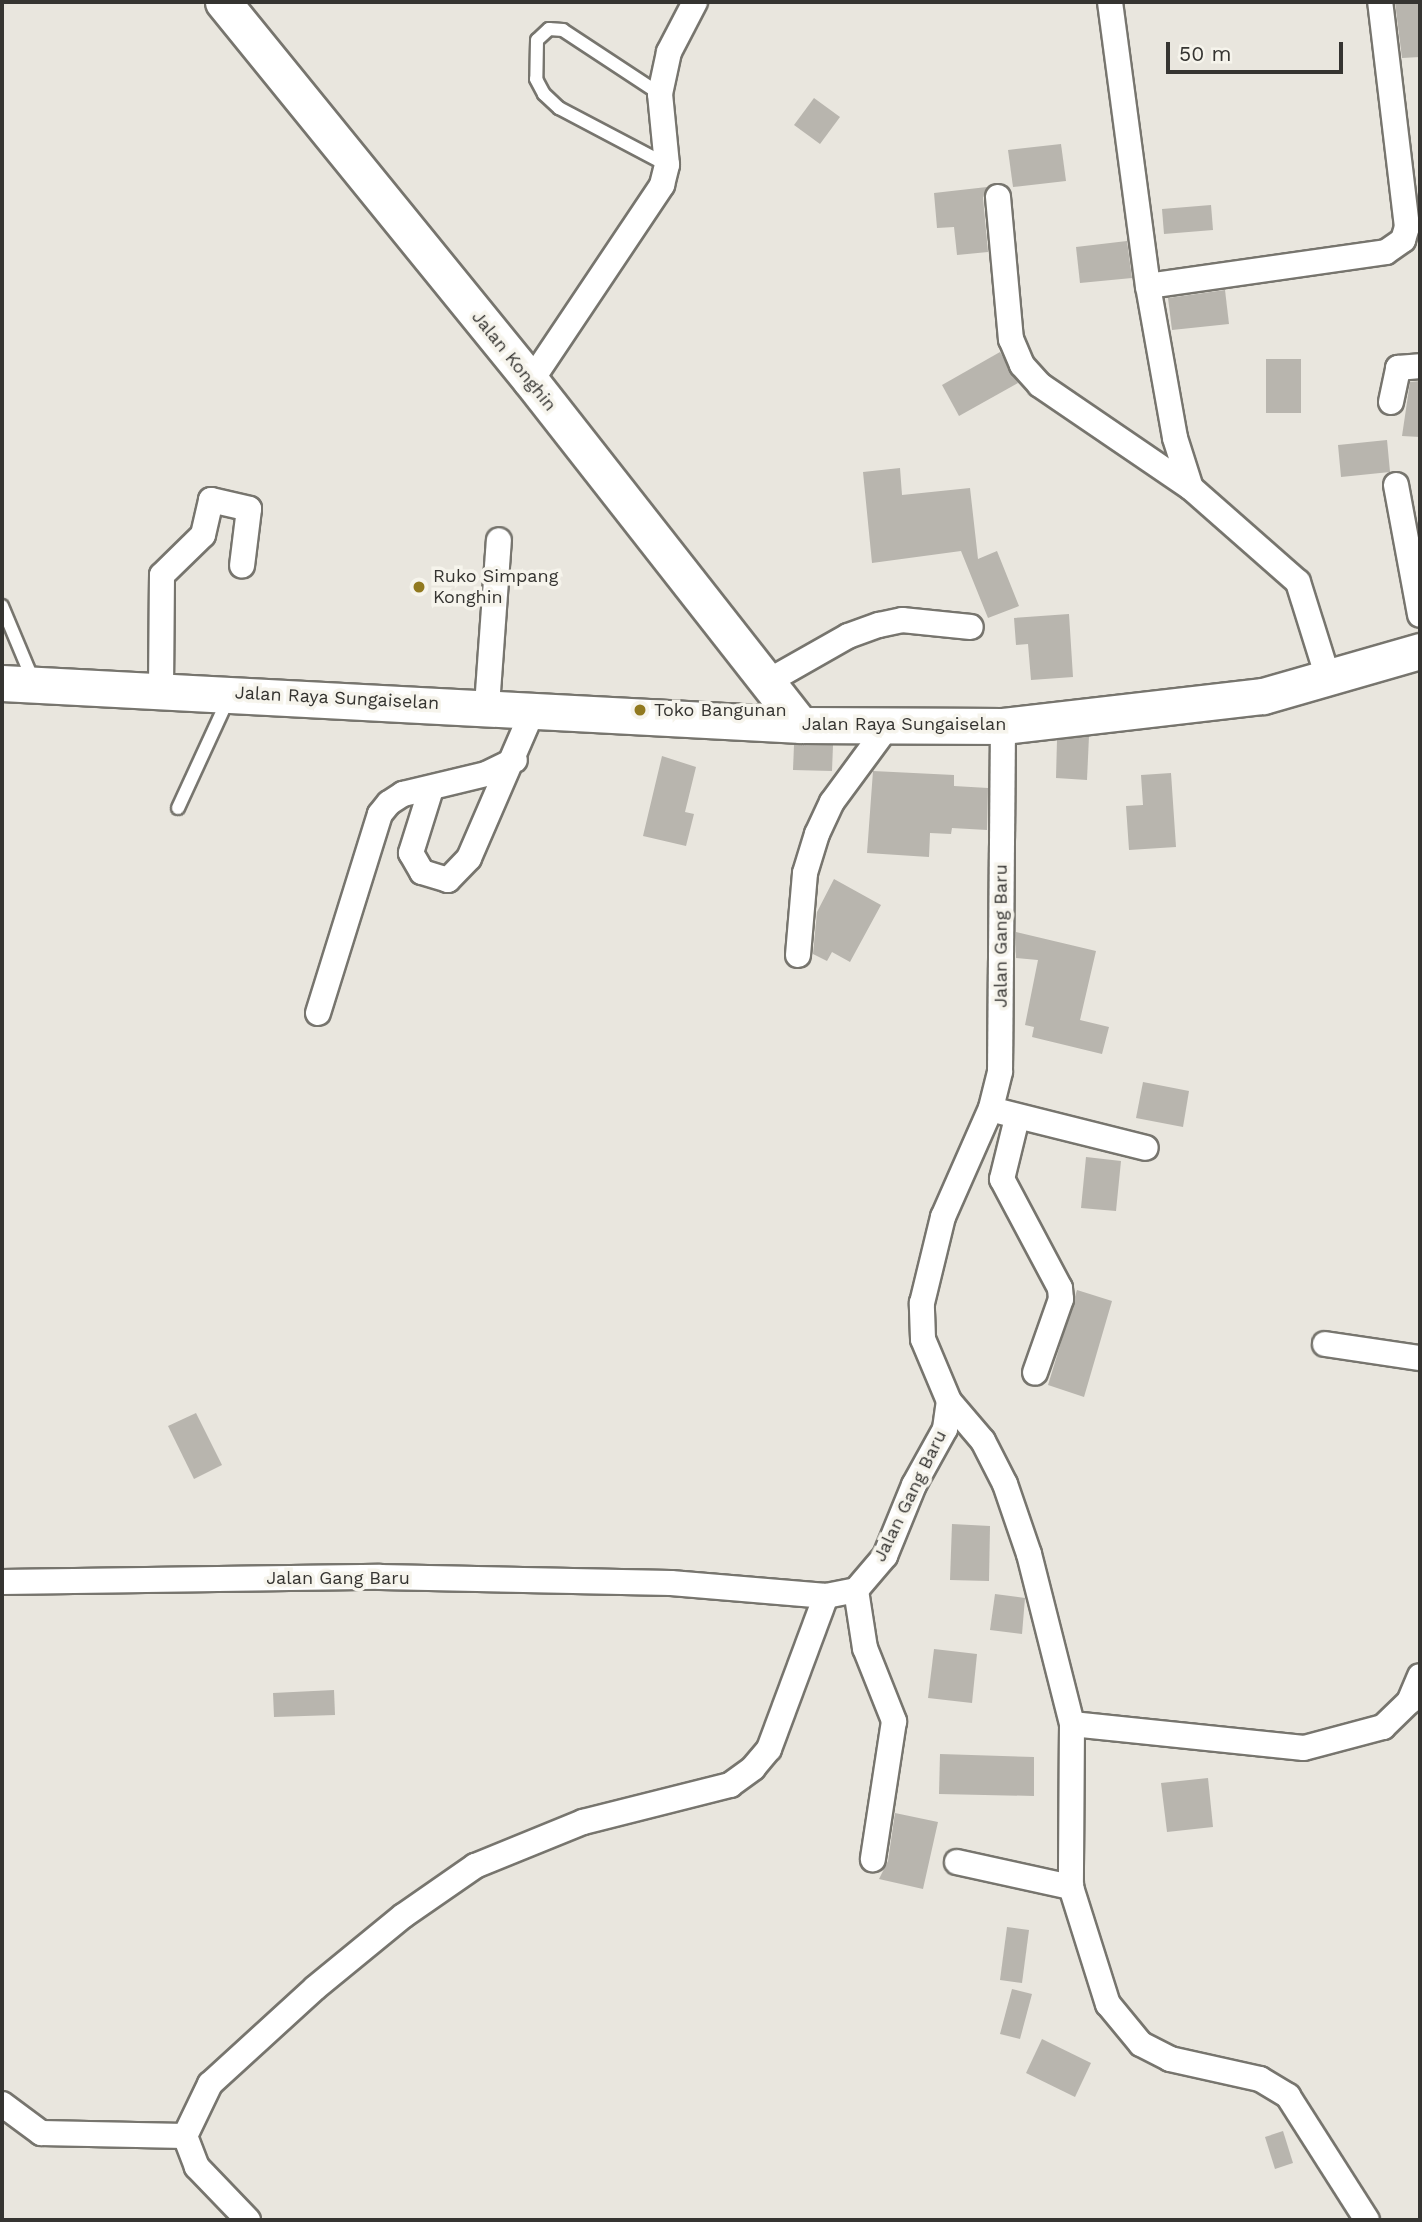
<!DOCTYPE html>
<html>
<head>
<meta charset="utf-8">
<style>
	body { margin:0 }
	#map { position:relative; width:1422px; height:2222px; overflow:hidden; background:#e9e6de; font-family:"Work Sans",sans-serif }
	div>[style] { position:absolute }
	.building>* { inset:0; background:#b8b5ae }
	.roads { filter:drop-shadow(2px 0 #77756e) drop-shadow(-2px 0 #77756e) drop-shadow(0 2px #77756e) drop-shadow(0 -2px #77756e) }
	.lane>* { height:12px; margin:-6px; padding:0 6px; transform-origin:6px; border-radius:6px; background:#fff }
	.street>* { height:24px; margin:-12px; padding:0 12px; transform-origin:12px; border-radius:12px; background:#fff }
	.secondary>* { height:35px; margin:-17.5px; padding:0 17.5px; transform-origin:17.5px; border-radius:17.5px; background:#fff }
	.dots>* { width:19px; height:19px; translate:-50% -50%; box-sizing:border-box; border:4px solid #f6f4ec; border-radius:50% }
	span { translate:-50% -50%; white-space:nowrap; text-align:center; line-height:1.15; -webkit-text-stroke:7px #f6f4ec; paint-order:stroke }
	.street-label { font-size:18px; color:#353431 }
	.poi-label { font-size:18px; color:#353431 }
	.left { translate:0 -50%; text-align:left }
	.frame { position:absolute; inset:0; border:4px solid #353431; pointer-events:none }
	.scale { position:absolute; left:1166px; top:42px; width:177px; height:32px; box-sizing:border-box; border:4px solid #353431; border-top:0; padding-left:9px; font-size:21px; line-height:24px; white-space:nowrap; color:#353431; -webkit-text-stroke:5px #f6f4ec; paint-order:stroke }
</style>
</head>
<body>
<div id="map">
	<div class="building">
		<i style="clip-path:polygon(1395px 2px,1420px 2px,1420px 57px,1402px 58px)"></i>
		<i style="clip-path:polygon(814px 98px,840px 117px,820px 144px,794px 125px)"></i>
		<i style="clip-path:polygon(1061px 144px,1066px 181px,1013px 187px,1008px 150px)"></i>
		<i style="clip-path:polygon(987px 187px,983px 198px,988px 252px,957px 255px,954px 227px,937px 228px,934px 193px)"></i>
		<i style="clip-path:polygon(1211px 205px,1213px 230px,1164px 234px,1162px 209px)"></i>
		<i style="clip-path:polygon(1127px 241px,1132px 278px,1080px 283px,1076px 247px)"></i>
		<i style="clip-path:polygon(1225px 290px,1229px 324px,1172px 330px,1168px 298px)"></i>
		<i style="clip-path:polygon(1000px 352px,1018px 383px,959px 416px,942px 385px)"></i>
		<i style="clip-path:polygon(1266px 359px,1301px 359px,1301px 413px,1266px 413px)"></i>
		<i style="clip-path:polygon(1420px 381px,1420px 437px,1402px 436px,1410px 382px)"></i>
		<i style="clip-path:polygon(1387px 440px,1390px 472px,1341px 477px,1338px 445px)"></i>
		<i style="clip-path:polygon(900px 468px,902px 495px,970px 488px,978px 559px,997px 551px,1019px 606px,988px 618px,961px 551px,872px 563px,863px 472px)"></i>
		<i style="clip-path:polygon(1069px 614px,1073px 677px,1031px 680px,1028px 644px,1016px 645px,1014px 618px)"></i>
		<i style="clip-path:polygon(1089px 736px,1087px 780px,1056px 778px,1057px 740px)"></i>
		<i style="clip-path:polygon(794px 745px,833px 745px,832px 771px,793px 770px)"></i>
		<i style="clip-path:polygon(662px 756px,696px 767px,685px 812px,694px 814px,686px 846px,643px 836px)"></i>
		<i style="clip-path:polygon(873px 771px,954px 775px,954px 786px,988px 788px,987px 830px,952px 828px,951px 834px,930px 833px,929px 857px,867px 853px)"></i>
		<i style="clip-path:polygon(1171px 773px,1176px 847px,1129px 850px,1126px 806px,1143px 805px,1141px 775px)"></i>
		<i style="clip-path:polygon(834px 879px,881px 905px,850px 962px,832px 952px,827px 961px,813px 954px,817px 912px)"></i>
		<i style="clip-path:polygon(1016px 932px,1096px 951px,1080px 1020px,1109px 1027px,1102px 1054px,1032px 1037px,1034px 1027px,1025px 1025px,1038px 960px,1016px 958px)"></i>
		<i style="clip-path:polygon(1143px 1082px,1189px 1091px,1183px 1127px,1136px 1118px)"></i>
		<i style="clip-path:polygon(1086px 1157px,1121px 1161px,1116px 1211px,1081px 1208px)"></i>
		<i style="clip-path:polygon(1077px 1290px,1112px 1301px,1084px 1397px,1048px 1385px)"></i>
		<i style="clip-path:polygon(196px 1413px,222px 1465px,194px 1479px,168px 1426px)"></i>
		<i style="clip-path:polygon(952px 1524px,990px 1526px,989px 1581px,950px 1580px)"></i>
		<i style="clip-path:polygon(995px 1594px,1025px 1598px,1022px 1634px,990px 1630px)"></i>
		<i style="clip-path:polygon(934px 1649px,977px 1654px,972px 1703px,928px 1698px)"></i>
		<i style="clip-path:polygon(334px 1690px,335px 1715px,274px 1717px,273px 1693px)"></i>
		<i style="clip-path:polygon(940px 1754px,1034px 1757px,1034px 1796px,939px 1794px)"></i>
		<i style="clip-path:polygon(1208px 1778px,1213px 1827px,1167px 1832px,1161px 1783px)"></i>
		<i style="clip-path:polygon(895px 1813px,938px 1822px,923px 1889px,879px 1879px,888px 1861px)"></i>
		<i style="clip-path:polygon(1007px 1927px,1029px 1930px,1022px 1983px,1000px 1980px)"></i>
		<i style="clip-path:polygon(1012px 1989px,1032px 1994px,1020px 2039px,1000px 2034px)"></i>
		<i style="clip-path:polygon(1042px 2039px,1091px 2063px,1075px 2097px,1026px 2073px)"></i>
		<i style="clip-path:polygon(1283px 2131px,1293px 2163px,1275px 2169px,1265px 2137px)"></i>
	</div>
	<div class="roads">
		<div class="lane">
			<i style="left:660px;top:94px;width:116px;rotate:-146.6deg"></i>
			<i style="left:563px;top:30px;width:14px;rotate:-176deg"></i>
			<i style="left:549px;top:29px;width:16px;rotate:137deg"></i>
			<i style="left:537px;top:40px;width:39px;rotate:91deg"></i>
			<i style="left:536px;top:79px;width:17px;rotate:62deg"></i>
			<i style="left:544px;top:94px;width:21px;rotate:43deg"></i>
			<i style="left:559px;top:108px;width:122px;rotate:27.8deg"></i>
			<i style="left:2px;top:606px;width:80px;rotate:67.3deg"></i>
			<i style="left:178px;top:808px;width:122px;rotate:-65.3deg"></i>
		</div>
		<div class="street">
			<i style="left:1110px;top:2px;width:287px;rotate:82.4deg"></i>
			<i style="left:1148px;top:286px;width:154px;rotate:79.9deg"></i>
			<i style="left:1175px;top:438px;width:52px;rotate:72.3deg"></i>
			<i style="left:1191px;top:488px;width:142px;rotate:41.3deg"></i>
			<i style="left:1298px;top:582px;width:101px;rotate:72.6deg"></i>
			<i style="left:998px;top:197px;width:143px;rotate:84.8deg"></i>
			<i style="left:1011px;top:339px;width:28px;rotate:67deg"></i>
			<i style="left:1022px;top:365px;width:27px;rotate:48deg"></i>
			<i style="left:1040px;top:385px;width:183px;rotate:34.3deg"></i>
			<i style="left:1148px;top:286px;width:240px;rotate:-8.1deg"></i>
			<i style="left:1386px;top:252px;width:21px;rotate:-35deg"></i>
			<i style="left:1403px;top:240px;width:14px;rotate:-73deg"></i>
			<i style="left:1407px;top:227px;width:227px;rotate:-96.8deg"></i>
			<i style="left:531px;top:381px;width:236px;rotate:-56.2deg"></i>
			<i style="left:662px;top:185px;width:21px;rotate:-76deg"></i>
			<i style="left:667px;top:165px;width:71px;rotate:-95.6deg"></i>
			<i style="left:660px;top:94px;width:43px;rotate:-77.9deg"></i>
			<i style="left:669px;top:52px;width:56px;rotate:-62.5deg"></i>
			<i style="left:1391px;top:402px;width:35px;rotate:-78deg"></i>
			<i style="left:1398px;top:368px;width:22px;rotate:-5deg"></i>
			<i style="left:1396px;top:485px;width:132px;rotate:79.5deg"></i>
			<i style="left:767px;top:682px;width:93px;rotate:-29.6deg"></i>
			<i style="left:848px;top:636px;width:33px;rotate:-20deg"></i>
			<i style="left:879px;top:625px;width:24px;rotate:-12deg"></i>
			<i style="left:902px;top:620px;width:69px;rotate:5.8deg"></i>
			<i style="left:161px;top:689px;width:114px;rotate:-89.5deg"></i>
			<i style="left:162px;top:575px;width:57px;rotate:-44.3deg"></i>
			<i style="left:203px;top:535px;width:36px;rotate:-77deg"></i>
			<i style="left:211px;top:500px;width:39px;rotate:13deg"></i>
			<i style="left:249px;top:509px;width:57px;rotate:97deg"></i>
			<i style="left:487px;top:706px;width:166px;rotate:-85.9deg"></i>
			<i style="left:431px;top:789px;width:67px;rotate:107.4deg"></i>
			<i style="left:411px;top:853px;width:22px;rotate:60deg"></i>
			<i style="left:422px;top:872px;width:27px;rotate:17deg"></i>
			<i style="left:448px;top:880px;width:30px;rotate:-46deg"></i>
			<i style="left:469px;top:858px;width:163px;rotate:-66.6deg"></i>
			<i style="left:798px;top:955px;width:82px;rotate:-85.1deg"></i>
			<i style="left:805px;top:873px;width:41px;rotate:-72.9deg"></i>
			<i style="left:817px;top:834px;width:35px;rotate:-65deg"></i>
			<i style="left:832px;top:802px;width:93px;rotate:-53.7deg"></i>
			<i style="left:318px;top:1013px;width:208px;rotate:-72.7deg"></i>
			<i style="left:380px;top:814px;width:14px;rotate:-51deg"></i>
			<i style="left:389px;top:803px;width:17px;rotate:-33deg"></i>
			<i style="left:403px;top:794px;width:85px;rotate:-13.5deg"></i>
			<i style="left:486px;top:774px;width:32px;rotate:-26deg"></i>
			<i style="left:1002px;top:1112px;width:148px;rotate:14deg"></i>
			<i style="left:1017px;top:1118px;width:63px;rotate:103.8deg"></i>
			<i style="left:1002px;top:1179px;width:123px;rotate:62deg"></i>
			<i style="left:1060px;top:1288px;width:11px;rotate:85deg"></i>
			<i style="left:1061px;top:1299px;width:78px;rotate:109.4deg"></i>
			<i style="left:1325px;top:1344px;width:96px;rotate:8.4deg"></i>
			<i style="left:949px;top:1401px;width:52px;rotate:49.6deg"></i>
			<i style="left:983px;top:1441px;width:48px;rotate:62.9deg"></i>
			<i style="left:1005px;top:1484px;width:74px;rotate:71.1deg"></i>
			<i style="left:1029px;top:1554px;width:175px;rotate:75.8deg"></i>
			<i style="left:1072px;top:1724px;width:163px;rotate:90.4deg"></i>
			<i style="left:1071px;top:1887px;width:123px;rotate:72.5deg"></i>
			<i style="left:1108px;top:2004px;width:52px;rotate:50.5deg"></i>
			<i style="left:1141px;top:2044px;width:33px;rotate:27deg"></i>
			<i style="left:1170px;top:2059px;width:92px;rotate:12.5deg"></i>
			<i style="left:1260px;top:2079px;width:33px;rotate:31deg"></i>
			<i style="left:1288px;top:2096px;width:147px;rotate:57.5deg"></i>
			<i style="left:2px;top:1582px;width:378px;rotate:-0.8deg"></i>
			<i style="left:380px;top:1577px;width:291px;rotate:1.2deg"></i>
			<i style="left:671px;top:1583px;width:156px;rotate:4.8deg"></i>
			<i style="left:826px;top:1596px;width:31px;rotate:-11deg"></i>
			<i style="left:856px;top:1590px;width:45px;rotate:-49.5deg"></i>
			<i style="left:885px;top:1556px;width:77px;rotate:-67.8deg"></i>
			<i style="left:914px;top:1485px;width:64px;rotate:-61deg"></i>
			<i style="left:945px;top:1429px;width:28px;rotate:-82deg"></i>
			<i style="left:949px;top:1401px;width:67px;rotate:-112.8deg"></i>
			<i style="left:923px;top:1339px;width:36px;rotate:-92deg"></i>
			<i style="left:922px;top:1303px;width:89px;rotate:-76.3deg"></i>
			<i style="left:943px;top:1217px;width:119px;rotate:-66.2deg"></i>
			<i style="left:991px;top:1108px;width:38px;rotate:-76deg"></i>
			<i style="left:1000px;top:1071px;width:345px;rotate:-89.5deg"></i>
			<i style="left:856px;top:1590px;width:59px;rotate:81.2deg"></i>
			<i style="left:865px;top:1648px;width:79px;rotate:68.3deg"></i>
			<i style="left:894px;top:1721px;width:140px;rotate:98.7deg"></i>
			<i style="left:1072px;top:1724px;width:233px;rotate:5.9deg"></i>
			<i style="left:1304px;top:1748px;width:82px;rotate:-14.9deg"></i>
			<i style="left:1383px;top:1727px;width:36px;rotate:-44deg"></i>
			<i style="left:1409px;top:1702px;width:28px;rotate:-67deg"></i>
			<i style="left:957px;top:1862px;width:117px;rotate:12.4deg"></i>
			<i style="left:2px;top:2104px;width:49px;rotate:36.6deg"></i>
			<i style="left:41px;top:2133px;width:144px;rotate:1.2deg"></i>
			<i style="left:248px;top:2220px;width:74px;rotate:-133.9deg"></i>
			<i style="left:197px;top:2167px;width:33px;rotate:-111deg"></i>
			<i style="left:185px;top:2136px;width:58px;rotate:-64.3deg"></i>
			<i style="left:210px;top:2084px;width:142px;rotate:-42.4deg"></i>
			<i style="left:315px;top:1988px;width:114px;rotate:-39.3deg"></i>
			<i style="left:403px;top:1916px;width:88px;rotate:-34.8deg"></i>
			<i style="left:475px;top:1866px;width:117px;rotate:-22.2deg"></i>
			<i style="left:583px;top:1822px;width:152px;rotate:-14.1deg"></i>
			<i style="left:730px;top:1785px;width:29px;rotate:-36deg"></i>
			<i style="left:753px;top:1768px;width:25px;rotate:-50deg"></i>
			<i style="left:769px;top:1749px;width:163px;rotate:-69.6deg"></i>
		</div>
		<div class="secondary">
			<i style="left:223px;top:2px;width:488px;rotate:50.9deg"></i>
			<i style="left:531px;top:381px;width:437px;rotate:51.9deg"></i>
			<i style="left:2px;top:683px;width:800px;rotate:3.01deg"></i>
			<i style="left:801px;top:725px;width:202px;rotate:0.3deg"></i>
			<i style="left:1003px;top:726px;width:262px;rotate:-6.6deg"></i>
			<i style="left:1263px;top:696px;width:163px;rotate:-16deg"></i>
		</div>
	</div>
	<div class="dots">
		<i style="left:419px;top:587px;background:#91791f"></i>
		<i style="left:640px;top:710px;background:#91791f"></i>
	</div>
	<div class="street-label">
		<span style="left:514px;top:361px;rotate:51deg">Jalan Konghin</span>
		<span style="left:337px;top:698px;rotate:3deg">Jalan Raya Sungaiselan</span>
		<span style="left:904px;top:724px">Jalan Raya Sungaiselan</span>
		<span style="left:1001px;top:936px;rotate:-90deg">Jalan Gang Baru</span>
		<span style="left:910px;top:1496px;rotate:-64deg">Jalan Gang Baru</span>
		<span style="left:338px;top:1578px">Jalan Gang Baru</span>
	</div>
	<div class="poi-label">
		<span class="left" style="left:433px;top:587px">Ruko Simpang<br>Konghin</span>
		<span class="left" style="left:654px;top:710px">Toko Bangunan</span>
	</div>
	<div class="frame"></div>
	<div class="scale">50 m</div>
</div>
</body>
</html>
